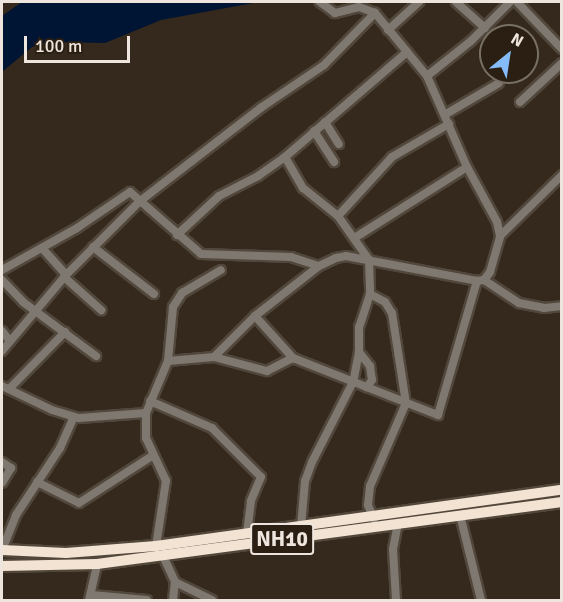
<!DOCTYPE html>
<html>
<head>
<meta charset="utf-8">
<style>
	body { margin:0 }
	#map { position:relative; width:563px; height:602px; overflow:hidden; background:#34291c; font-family:Signika,sans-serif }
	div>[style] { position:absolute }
	.water>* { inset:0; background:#001533 }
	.roads { filter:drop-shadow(2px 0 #52473b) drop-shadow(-2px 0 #52473b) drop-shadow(0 2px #52473b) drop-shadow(0 -2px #52473b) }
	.minor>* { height:8px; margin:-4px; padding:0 4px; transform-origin:4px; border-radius:4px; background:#7e7871 }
	.highway>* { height:10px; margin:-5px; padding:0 5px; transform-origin:5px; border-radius:5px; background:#f3e3d3 }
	span { translate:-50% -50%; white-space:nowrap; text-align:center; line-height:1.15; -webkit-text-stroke:6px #2a1f12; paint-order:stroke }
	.shield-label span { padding:2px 4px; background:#2a1f12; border:2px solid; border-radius:4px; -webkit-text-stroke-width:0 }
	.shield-label { font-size:21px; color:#eee6de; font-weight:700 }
	.frame { position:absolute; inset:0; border:3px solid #eee6de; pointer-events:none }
	.north { position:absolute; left:479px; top:24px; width:60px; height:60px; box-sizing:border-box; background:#2a1f12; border:2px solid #786f64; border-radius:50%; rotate:30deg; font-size:16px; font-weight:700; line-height:24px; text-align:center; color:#eee6de }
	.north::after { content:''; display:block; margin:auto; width:21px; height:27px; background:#85bbfb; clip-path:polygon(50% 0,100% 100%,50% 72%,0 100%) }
	.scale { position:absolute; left:24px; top:36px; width:106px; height:27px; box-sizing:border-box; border:3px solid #eee6de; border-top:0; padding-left:8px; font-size:18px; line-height:21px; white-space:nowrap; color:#eee6de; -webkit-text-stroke:4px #2a1f12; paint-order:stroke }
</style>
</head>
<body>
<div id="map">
	<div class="water">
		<i style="clip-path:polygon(22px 2px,259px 2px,161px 20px,105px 43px,48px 42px,32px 47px,2px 72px,2px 16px)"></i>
	</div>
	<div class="roads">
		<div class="minor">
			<i style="left:456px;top:2px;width:39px;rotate:42deg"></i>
			<i style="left:517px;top:2px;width:65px;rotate:46.2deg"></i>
			<i style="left:388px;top:30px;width:42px;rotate:-42.1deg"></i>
			<i style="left:427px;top:76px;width:56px;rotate:-38.5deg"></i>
			<i style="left:471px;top:41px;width:55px;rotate:-45deg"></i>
			<i style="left:520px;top:102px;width:57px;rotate:-42.9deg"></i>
			<i style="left:446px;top:114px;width:61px;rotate:-30.3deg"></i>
			<i style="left:325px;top:122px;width:26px;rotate:58deg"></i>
			<i style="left:314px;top:131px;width:37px;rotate:57deg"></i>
			<i style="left:285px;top:157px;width:36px;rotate:60deg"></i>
			<i style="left:303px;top:188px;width:45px;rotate:38.7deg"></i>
			<i style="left:338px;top:216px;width:54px;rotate:54.8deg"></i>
			<i style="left:369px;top:260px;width:34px;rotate:88deg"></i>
			<i style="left:370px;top:294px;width:35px;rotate:108deg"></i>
			<i style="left:359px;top:327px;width:25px;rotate:90deg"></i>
			<i style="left:359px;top:352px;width:31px;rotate:101deg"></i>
			<i style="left:353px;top:382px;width:90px;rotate:117.1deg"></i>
			<i style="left:312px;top:462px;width:20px;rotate:110deg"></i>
			<i style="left:305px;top:481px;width:46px;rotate:95deg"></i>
			<i style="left:338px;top:216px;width:80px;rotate:-47.5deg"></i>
			<i style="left:392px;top:157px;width:66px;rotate:-30.1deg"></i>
			<i style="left:177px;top:235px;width:57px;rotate:-42.9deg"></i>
			<i style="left:219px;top:196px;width:44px;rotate:-27.1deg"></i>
			<i style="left:258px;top:176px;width:33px;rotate:-35deg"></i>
			<i style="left:285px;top:157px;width:161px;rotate:-40.7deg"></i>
			<i style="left:500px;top:236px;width:87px;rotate:-44.5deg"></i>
			<i style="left:356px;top:237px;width:131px;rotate:-32.2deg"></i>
			<i style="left:93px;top:247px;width:77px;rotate:37.6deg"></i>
			<i style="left:42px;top:248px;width:36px;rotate:48deg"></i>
			<i style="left:2px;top:270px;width:86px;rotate:-29.2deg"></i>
			<i style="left:77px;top:228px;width:64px;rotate:-34.2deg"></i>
			<i style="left:130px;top:192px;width:94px;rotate:41.1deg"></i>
			<i style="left:201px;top:254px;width:90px;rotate:1.9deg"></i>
			<i style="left:291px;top:257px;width:29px;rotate:18deg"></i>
			<i style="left:64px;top:277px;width:50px;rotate:41.7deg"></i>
			<i style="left:2px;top:280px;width:30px;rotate:46deg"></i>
			<i style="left:23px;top:302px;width:91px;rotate:36.5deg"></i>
			<i style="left:484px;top:280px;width:42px;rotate:33.3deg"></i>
			<i style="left:519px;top:303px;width:25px;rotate:11deg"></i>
			<i style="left:544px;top:308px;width:18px;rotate:-6deg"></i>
			<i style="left:370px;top:294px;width:17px;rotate:28deg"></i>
			<i style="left:385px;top:302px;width:13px;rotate:58deg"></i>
			<i style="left:392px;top:313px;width:91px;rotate:81.2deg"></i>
			<i style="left:406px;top:403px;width:90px;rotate:113.4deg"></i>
			<i style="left:370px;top:486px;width:19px;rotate:96deg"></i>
			<i style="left:368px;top:505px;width:15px;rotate:67deg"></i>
			<i style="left:255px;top:316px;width:57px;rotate:47.9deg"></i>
			<i style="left:2px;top:331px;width:11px;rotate:52deg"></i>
			<i style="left:2px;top:351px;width:99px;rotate:-49.9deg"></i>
			<i style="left:66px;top:275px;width:103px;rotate:-45deg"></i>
			<i style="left:139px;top:202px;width:155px;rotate:-37.7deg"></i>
			<i style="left:262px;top:107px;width:75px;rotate:-34.1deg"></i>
			<i style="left:324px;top:65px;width:73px;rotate:-45.6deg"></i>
			<i style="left:359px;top:352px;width:18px;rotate:52deg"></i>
			<i style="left:370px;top:366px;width:14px;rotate:82deg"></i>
			<i style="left:372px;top:380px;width:9px;rotate:126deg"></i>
			<i style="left:214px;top:357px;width:55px;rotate:14.8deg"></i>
			<i style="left:267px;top:371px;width:29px;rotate:-27deg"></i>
			<i style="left:293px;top:358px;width:156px;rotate:21.5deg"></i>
			<i style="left:438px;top:415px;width:140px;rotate:-73.8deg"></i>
			<i style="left:168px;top:361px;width:54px;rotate:-84.7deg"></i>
			<i style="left:173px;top:307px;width:17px;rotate:-57deg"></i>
			<i style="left:182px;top:293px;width:45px;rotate:-30.5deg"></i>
			<i style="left:2px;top:386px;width:55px;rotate:25.6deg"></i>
			<i style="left:52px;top:410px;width:28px;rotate:17deg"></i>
			<i style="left:79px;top:418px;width:67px;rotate:-4.3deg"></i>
			<i style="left:9px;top:389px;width:80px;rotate:-45.5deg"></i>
			<i style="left:150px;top:401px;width:68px;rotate:23.5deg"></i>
			<i style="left:212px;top:428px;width:69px;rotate:45deg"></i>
			<i style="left:261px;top:477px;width:26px;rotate:113deg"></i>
			<i style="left:251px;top:501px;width:33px;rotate:97deg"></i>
			<i style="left:2px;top:462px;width:11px;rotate:34deg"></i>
			<i style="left:11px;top:468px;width:17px;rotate:121deg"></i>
			<i style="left:37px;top:482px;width:47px;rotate:26.6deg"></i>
			<i style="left:79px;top:503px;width:87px;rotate:-32.8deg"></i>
			<i style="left:460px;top:515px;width:88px;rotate:76.1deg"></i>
			<i style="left:156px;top:546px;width:66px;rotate:-81.3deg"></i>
			<i style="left:166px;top:481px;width:47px;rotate:-114.9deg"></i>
			<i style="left:146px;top:438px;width:25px;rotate:-90deg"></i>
			<i style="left:146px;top:413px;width:56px;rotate:-67.1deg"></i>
			<i style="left:168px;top:361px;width:46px;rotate:-5deg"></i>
			<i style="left:214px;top:357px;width:58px;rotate:-45deg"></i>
			<i style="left:255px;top:316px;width:81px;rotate:-38deg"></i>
			<i style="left:319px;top:266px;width:19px;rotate:-25deg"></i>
			<i style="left:336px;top:258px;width:10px;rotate:-11deg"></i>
			<i style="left:346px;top:256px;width:133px;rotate:10.8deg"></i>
			<i style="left:477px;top:281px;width:7px;rotate:-8deg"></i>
			<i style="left:484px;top:280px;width:10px;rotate:-53deg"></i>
			<i style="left:490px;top:272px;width:37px;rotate:-74deg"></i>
			<i style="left:500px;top:236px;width:14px;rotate:-102deg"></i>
			<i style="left:497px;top:222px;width:63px;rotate:-118.6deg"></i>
			<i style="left:467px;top:167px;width:99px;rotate:-113.7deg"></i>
			<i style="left:427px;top:76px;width:82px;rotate:-129.5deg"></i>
			<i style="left:375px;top:13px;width:17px;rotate:-159deg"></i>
			<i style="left:359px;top:7px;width:25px;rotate:166deg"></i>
			<i style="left:335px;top:13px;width:19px;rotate:-144deg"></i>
			<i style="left:2px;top:550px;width:38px;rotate:-68deg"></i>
			<i style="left:16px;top:515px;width:80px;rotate:-56.7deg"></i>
			<i style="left:60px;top:448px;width:34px;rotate:-66deg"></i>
			<i style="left:163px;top:556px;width:29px;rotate:65deg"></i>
			<i style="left:175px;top:582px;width:41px;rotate:25.9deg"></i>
			<i style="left:92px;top:595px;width:55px;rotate:5.2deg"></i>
			<i style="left:89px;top:600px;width:37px;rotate:-77deg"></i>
			<i style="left:173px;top:600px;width:18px;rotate:-84deg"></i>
			<i style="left:396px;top:600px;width:51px;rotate:-93.4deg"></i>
			<i style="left:393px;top:549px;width:26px;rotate:-79deg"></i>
		</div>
		<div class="highway">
			<i style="left:2px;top:550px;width:64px;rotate:2.7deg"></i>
			<i style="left:66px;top:553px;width:90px;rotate:-4.4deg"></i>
			<i style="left:156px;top:546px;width:410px;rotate:-7.9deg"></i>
			<i style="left:2px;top:566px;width:95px;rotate:-1.2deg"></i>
			<i style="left:97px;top:564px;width:469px;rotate:-7.6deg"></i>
		</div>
	</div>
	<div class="shield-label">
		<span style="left:282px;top:539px">NH10</span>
	</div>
	<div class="frame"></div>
	<div class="north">N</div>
	<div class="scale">100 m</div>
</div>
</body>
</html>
